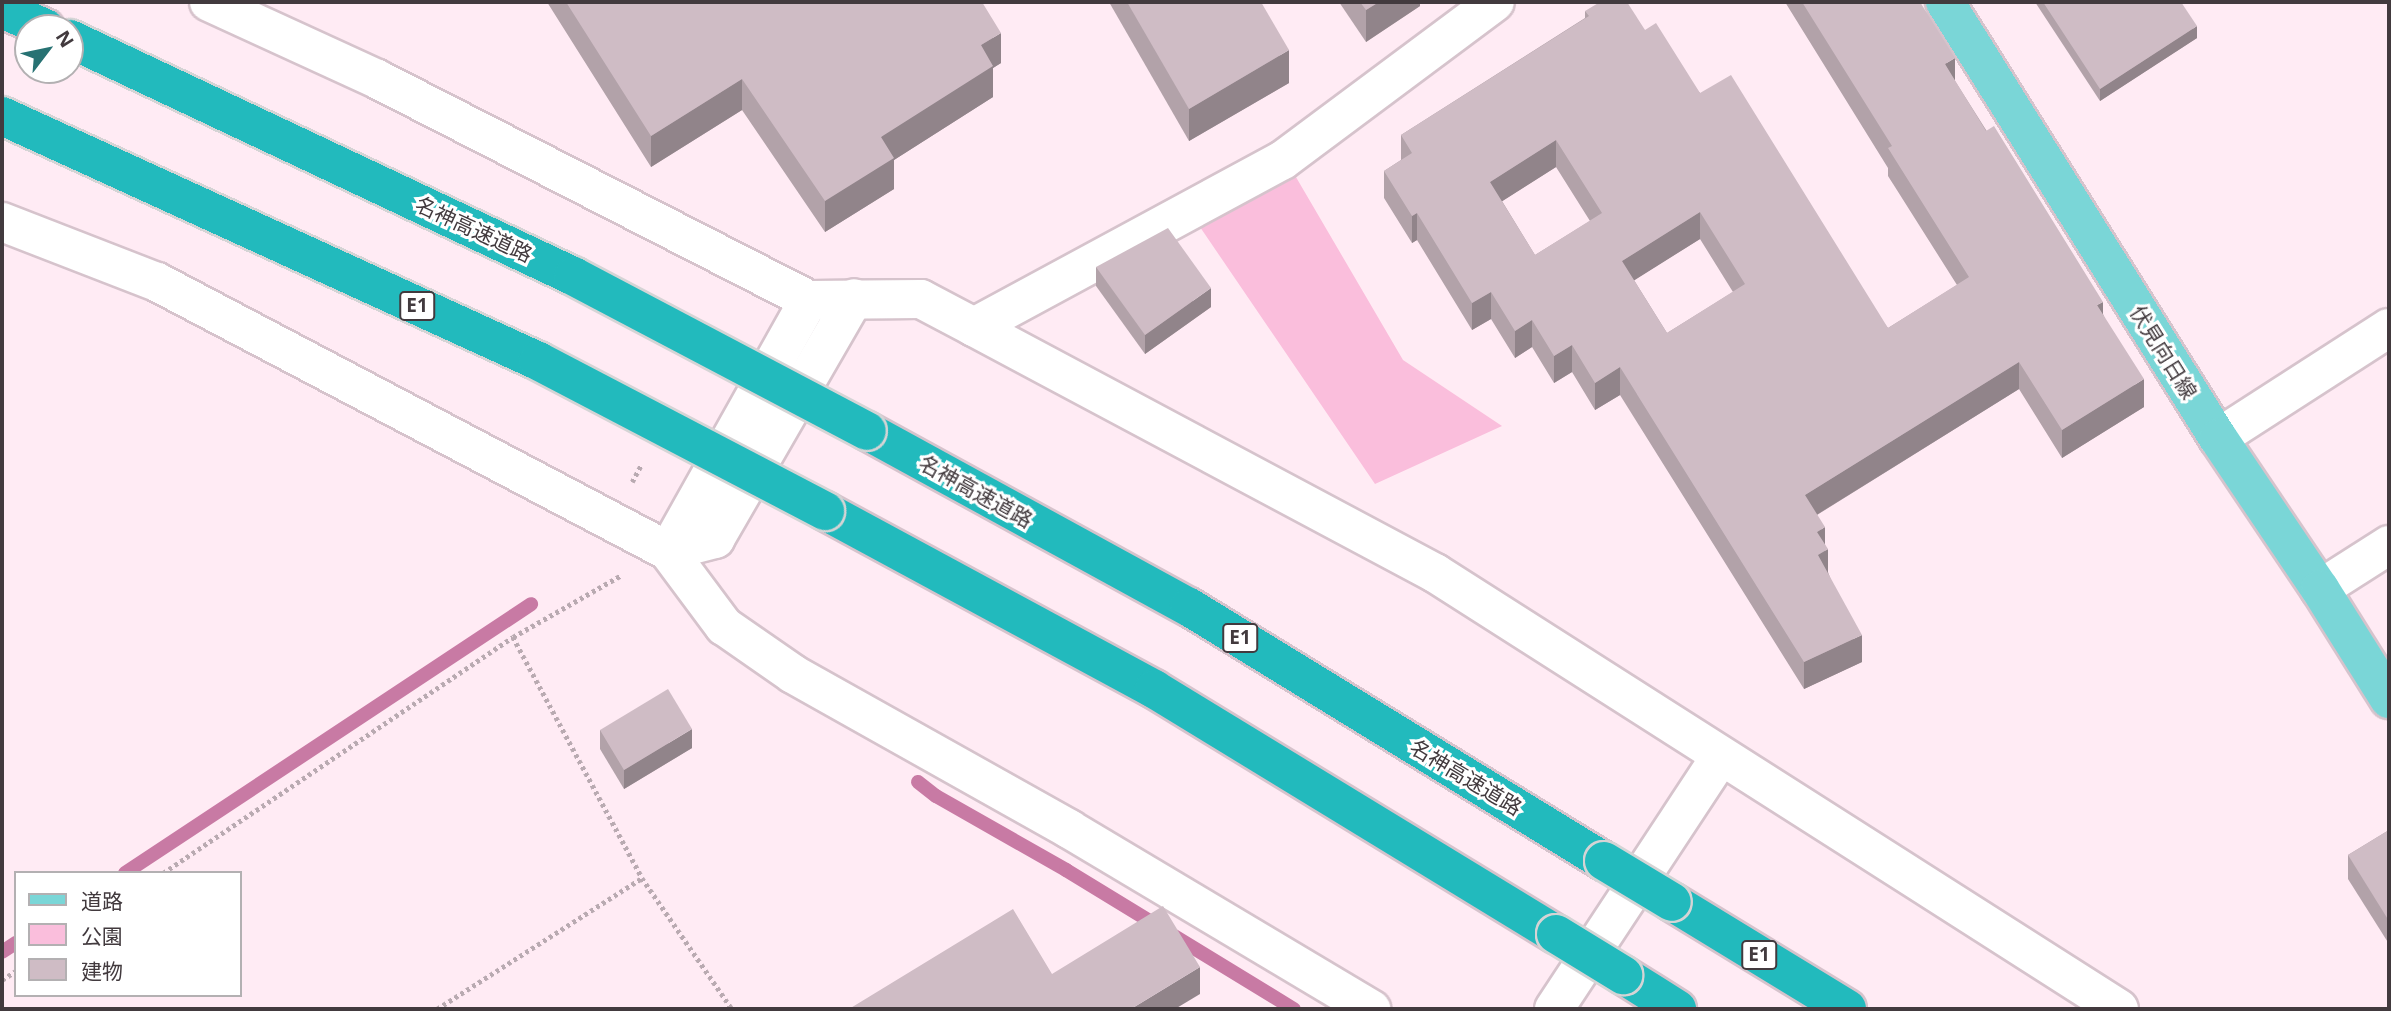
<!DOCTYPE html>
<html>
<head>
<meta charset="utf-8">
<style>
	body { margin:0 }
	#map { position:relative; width:2391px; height:1011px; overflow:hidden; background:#ffebf4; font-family:"Open Sans","Noto Sans JP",sans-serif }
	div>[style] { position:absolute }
	.green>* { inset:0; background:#fabedc }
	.stream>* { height:14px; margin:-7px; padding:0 7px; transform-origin:7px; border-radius:7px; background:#c87aa4 }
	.path>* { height:4.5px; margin-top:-2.25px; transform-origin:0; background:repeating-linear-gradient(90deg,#b9aab1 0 3.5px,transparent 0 7px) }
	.roads { filter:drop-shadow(2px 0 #d6c3cc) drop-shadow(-2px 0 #d6c3cc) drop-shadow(0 2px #d6c3cc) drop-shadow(0 -2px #d6c3cc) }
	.minor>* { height:38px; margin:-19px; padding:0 19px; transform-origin:19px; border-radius:19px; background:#fff }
	.major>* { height:38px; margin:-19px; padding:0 19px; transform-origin:19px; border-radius:19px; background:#7ad6d7 }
	.highway>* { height:38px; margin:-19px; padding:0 19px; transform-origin:19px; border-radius:19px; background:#22babd }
	.bridges { filter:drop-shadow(2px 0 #d5d4d5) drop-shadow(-2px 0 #d5d4d5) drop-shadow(0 2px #d5d4d5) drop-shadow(0 -2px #d5d4d5) }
	.highway-bridge>* { height:38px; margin:-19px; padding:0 19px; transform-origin:19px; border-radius:19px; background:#22babd }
	.wall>* { inset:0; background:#b2a2a9 }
	.shaded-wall>* { inset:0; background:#91848a }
	.building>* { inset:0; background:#cfbcc5 }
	span { translate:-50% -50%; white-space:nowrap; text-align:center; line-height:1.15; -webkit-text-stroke:6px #fff; paint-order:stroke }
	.shield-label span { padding:2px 5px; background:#fff; border:2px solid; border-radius:5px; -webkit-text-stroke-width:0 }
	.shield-label { font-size:19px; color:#423a3e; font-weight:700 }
	.street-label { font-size:21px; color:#423a3e }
	.frame { position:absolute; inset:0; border:4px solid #423a3e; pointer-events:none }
	.legend { position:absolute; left:14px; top:871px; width:228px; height:126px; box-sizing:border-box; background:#fff; border:2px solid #b3b0b2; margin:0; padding:9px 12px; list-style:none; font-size:21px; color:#423a3e }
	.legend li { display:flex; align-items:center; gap:14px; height:35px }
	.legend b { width:35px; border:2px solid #b3b0b2 }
	.north { position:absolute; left:14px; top:14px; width:70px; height:70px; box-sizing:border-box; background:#fff; border:2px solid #b3b0b2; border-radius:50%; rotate:58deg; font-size:19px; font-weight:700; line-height:28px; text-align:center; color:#423a3e }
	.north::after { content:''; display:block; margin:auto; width:24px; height:32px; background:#277273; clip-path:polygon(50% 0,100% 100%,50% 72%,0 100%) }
</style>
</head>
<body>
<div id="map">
	<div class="green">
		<i style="clip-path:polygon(1293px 172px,1403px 360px,1502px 426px,1375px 484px,1200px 227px)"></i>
	</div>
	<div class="stream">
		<i style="left:918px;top:782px;width:23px;rotate:38deg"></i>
		<i style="left:936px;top:796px;width:150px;rotate:29.6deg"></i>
		<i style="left:1066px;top:870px;width:267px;rotate:31.4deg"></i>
		<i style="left:125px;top:873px;width:487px;rotate:-33.5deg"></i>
		<i style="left:2px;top:952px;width:17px;rotate:-33deg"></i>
	</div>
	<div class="path">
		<i style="left:632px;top:482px;width:19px;rotate:-62deg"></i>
		<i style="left:513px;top:637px;width:273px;rotate:61.8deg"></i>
		<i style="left:642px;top:878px;width:159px;rotate:55.5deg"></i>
		<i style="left:163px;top:873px;width:422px;rotate:-34deg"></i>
		<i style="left:513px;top:637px;width:123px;rotate:-29.7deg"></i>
		<i style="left:2px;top:980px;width:17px;rotate:-33deg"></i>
		<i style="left:437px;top:1009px;width:243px;rotate:-32.6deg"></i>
	</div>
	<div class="roads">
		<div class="minor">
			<i style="left:209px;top:2px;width:185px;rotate:24.6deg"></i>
			<i style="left:377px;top:79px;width:485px;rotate:27.1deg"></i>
			<i style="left:809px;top:300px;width:112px;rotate:-0.5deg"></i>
			<i style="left:921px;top:299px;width:60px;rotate:27.8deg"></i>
			<i style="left:974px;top:327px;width:523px;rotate:28.09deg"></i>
			<i style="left:1435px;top:573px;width:811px;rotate:32.51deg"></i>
			<i style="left:2px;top:222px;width:166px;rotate:21.2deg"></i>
			<i style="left:157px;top:282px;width:577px;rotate:27.76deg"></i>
			<i style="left:668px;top:551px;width:94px;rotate:53.3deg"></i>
			<i style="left:724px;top:626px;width:84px;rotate:34.8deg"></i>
			<i style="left:793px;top:674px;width:317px;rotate:29.3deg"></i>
			<i style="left:1069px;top:829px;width:352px;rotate:30.8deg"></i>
			<i style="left:974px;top:327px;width:351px;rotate:-28.4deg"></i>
			<i style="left:1283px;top:160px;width:264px;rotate:-36.7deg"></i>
			<i style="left:2218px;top:438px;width:203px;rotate:-32.8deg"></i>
			<i style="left:668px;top:551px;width:49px;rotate:-14.3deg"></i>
			<i style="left:715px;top:539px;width:278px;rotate:-60deg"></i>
			<i style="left:668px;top:551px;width:288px;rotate:-60.7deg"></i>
			<i style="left:2320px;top:589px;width:82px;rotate:-32.5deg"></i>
			<i style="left:1554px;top:1009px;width:303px;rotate:-56.6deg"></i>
		</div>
		<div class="major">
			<i style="left:1945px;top:2px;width:514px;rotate:57.95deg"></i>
			<i style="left:2218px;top:438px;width:182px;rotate:56deg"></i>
			<i style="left:2320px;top:589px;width:130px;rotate:57.9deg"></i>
		</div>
		<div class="highway">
			<i style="left:2px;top:9px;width:47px;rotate:23.8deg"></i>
			<i style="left:867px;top:431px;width:367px;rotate:28.7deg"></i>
			<i style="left:1189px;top:607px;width:487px;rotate:31.5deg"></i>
			<i style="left:825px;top:511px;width:374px;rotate:28.4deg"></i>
			<i style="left:1154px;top:689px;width:471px;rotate:31.4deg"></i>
			<i style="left:1672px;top:902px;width:205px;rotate:31.4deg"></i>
			<i style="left:1623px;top:975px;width:64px;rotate:32.2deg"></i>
		</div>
	</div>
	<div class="bridges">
		<div class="highway-bridge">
			<i style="left:70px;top:39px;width:556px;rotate:25.23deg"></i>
			<i style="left:573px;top:276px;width:332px;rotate:27.8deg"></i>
			<i style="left:2px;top:116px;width:589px;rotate:24.56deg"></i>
			<i style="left:538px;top:361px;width:324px;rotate:27.6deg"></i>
			<i style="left:1604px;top:861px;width:79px;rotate:31.1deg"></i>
			<i style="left:1556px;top:934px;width:79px;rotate:31.5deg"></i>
		</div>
	</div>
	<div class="wall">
		<i style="clip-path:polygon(547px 2px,982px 2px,1001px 63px,993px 68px,993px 97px,894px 160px,894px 189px,825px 232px,742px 110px,651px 167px)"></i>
		<i style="clip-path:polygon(1109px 2px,1261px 2px,1289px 83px,1189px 141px)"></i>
		<i style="clip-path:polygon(1339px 2px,1420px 2px,1420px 6px,1366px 42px)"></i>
		<i style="clip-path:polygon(evenodd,1785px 2px,1920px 2px,1955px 81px,2103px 314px,2144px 407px,2062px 458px,2019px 389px,1817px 515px,1825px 544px,1828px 572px,1862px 662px,1804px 689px,1620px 395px,1595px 410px,1572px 372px,1554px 383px,1532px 347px,1515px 358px,1491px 319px,1472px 330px,1417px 240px,1412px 243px,1384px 198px,1384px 171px,1401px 160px,1401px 135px,1585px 18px,1585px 11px,1645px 30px,1700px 93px,1888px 328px,1957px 285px,1888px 176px,1888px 168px,1785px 2px,1556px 167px,1590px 221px,1535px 255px,1502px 201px,1556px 167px,1785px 2px,1700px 239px,1733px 292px,1667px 333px,1634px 280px,1700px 239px)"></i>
		<i style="clip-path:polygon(2035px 2px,2181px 2px,2197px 38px,2100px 101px)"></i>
		<i style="clip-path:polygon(1096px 267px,1211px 307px,1145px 354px,1096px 286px)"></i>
		<i style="clip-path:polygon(600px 730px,692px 748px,624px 789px,600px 749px)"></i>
		<i style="clip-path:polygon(2389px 830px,2389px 944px,2348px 879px,2348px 855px)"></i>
	</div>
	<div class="shaded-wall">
		<i style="clip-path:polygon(1379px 2px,1420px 2px,1420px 6px,1366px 42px,1366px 10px)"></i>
		<i style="clip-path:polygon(2197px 26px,2197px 38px,2100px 101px,2100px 89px)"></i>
		<i style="clip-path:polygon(1001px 33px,1001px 63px,993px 68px,993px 97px,894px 160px,894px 189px,825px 232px,825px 201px,881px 137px,981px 45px)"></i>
		<i style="clip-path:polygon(1289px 50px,1289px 83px,1189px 141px,1189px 109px)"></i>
		<i style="clip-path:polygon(1955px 58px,1955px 85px,1945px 64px)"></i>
		<i style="clip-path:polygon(742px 79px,742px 110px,651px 167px,651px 136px)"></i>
		<i style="clip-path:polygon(1556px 140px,1556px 167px,1490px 209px,1490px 182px)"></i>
		<i style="clip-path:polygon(1700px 212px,1700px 239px,1622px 288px,1622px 261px)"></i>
		<i style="clip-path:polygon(1417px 213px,1417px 240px,1412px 243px,1412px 216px)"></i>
		<i style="clip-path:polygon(1211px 288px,1211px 307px,1145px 354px,1145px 335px)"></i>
		<i style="clip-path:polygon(1491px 292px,1491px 319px,1472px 330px,1472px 303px)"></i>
		<i style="clip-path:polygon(2103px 302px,2103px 329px,2097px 305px)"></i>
		<i style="clip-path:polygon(1532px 320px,1532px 347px,1515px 358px,1515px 331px)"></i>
		<i style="clip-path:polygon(1572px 345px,1572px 372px,1554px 383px,1554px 356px)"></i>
		<i style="clip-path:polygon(2019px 362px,2019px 389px,1805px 522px,1805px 495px)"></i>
		<i style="clip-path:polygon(1620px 367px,1620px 395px,1595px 410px,1595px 383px)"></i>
		<i style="clip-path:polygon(2144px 379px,2144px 407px,2062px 458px,2062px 430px)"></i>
		<i style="clip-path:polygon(1825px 527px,1825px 551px,1828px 549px,1828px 576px,1818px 582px,1817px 532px)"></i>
		<i style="clip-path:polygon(1862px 635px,1862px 662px,1804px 689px,1804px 662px)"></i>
		<i style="clip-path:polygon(692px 729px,692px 748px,624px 789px,624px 770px)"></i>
		<i style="clip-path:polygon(1200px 967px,1200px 994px,1175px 1009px,1131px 1009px)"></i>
	</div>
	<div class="building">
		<i style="clip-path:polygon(566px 2px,982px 2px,1001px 33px,981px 45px,993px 66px,881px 137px,894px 158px,825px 201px,742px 79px,651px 136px)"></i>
		<i style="clip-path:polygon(1127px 2px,1261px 2px,1289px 50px,1189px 109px)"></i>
		<i style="clip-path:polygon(1360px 2px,1379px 2px,1366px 10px)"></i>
		<i style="clip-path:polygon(evenodd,1600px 2px,1627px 2px,1645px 30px,1656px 23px,1700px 93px,1731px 75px,1888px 328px,1969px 277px,1888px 148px,1892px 146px,1802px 2px,1920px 2px,1955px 58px,1945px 64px,1986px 131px,1994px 126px,2103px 302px,2097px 305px,2144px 379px,2062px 430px,2019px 362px,1805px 495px,1825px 527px,1817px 532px,1828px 549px,1818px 555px,1862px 635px,1804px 662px,1620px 367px,1595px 383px,1572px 345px,1554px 356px,1532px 320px,1515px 331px,1491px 292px,1472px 303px,1417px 213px,1412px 216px,1384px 171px,1412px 153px,1401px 135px,1589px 16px,1585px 11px,1600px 2px,1556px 140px,1602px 213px,1535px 255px,1490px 182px,1556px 140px,1600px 2px,1700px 212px,1745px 284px,1667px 333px,1622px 261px,1700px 212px)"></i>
		<i style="clip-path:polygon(2043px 2px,2181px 2px,2197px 26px,2100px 89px)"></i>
		<i style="clip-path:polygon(1168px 228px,1211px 288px,1145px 335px,1096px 267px)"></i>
		<i style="clip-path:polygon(668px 689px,692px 729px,624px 770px,600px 730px)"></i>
		<i style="clip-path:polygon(2389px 830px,2389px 921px,2348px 855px)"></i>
		<i style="clip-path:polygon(1163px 906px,1200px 967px,1131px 1009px,849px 1009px,1013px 909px,1052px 974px)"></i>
	</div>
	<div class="shield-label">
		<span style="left:417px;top:306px">E1</span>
		<span style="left:1240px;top:638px">E1</span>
		<span style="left:1759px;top:955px">E1</span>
	</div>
	<div class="street-label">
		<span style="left:474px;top:229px;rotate:25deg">名神高速道路</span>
		<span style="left:2164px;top:352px;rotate:58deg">伏見向日線</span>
		<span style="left:976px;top:491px;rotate:29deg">名神高速道路</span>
		<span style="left:1466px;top:777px;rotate:31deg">名神高速道路</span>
	</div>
	<div class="frame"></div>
	<ul class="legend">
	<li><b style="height:9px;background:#7ad6d7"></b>道路</li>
	<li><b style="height:19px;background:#fabedc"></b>公園</li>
	<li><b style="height:19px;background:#cfbcc5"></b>建物</li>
	</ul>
	<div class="north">N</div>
</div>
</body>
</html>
